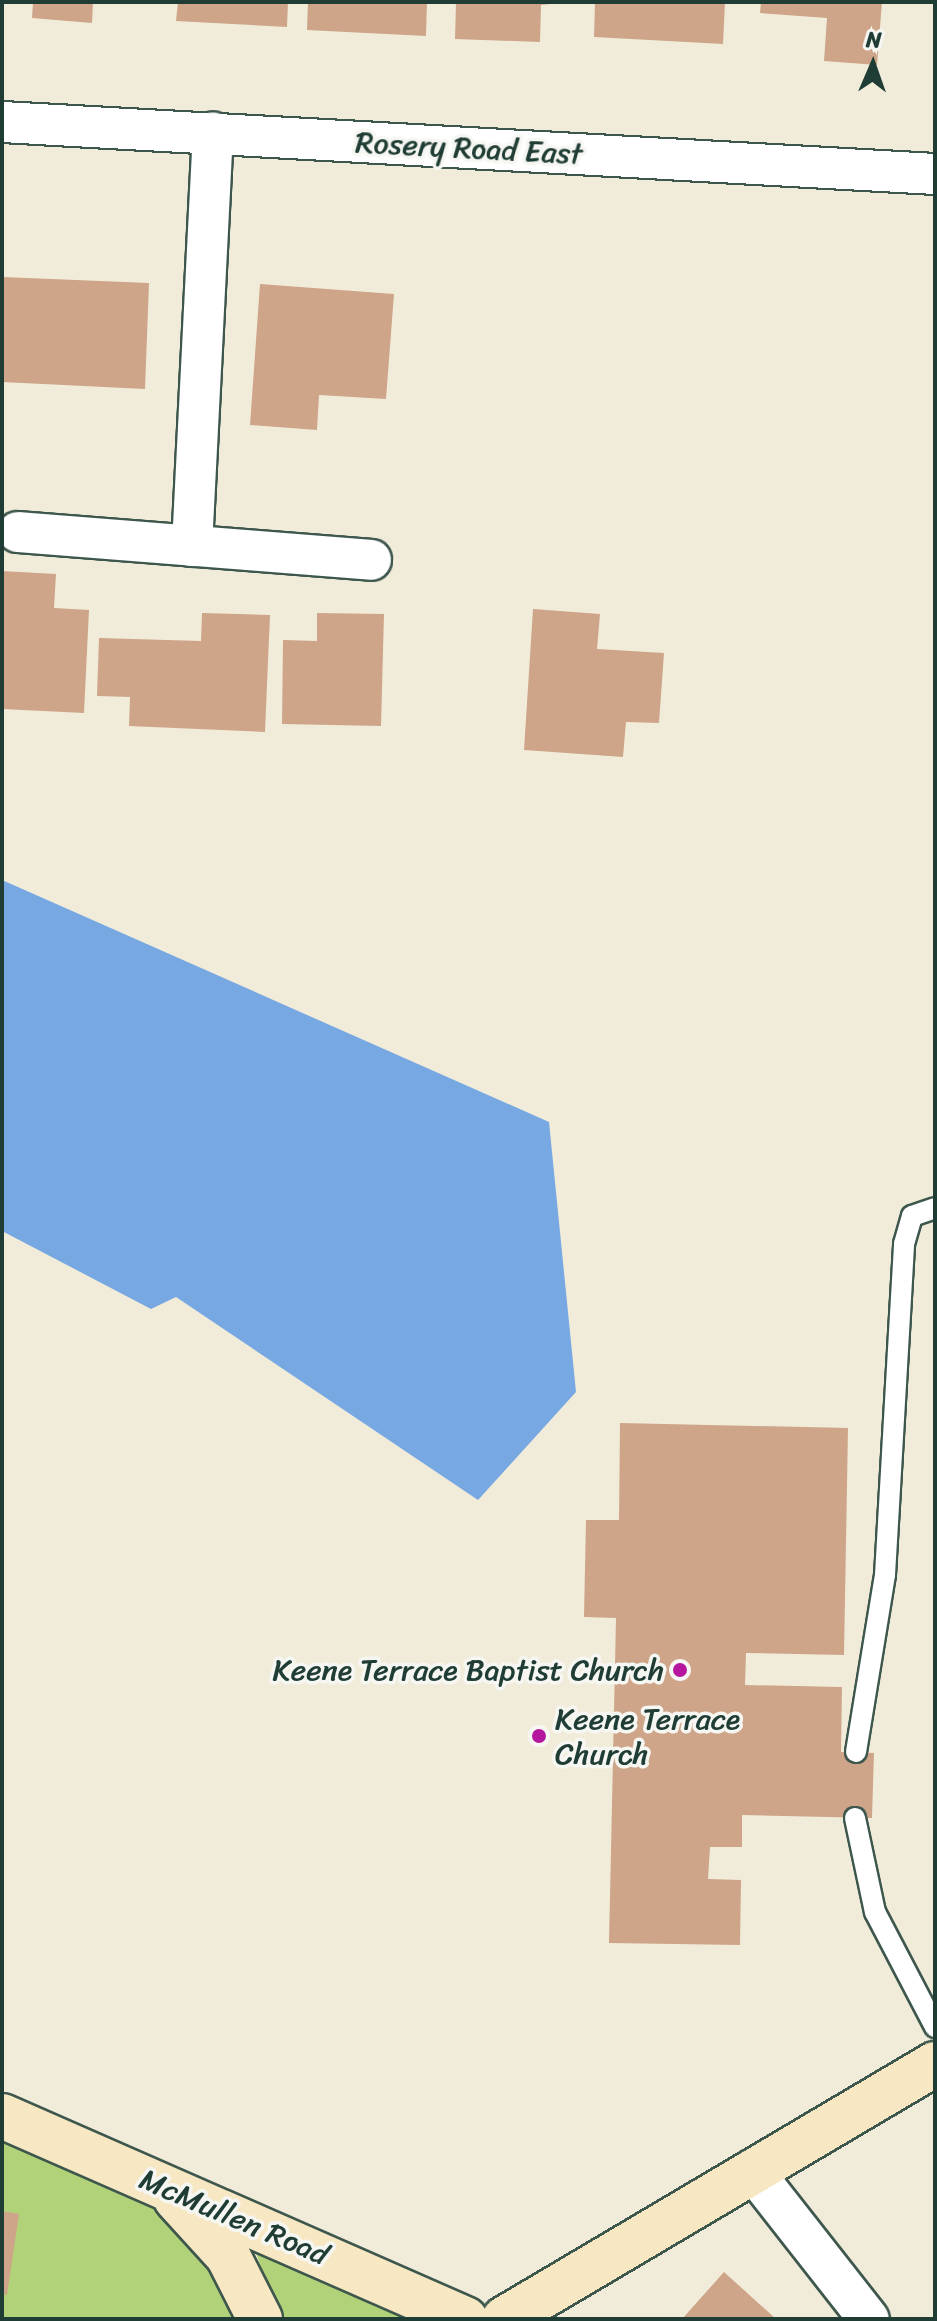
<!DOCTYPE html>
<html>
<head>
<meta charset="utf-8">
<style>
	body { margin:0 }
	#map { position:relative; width:937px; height:2321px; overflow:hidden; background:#f1ecda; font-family:Sriracha,sans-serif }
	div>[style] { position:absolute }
	.green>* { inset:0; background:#b2d279 }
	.water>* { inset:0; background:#77a8e2 }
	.building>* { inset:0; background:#cea589 }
	.roads { filter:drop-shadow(2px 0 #3e574d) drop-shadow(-2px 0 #3e574d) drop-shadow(0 2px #3e574d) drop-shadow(0 -2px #3e574d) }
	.lane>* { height:20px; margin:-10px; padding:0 10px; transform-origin:10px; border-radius:10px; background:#fff }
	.street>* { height:40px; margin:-20px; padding:0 20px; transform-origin:20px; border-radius:20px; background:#fff }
	.secondary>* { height:44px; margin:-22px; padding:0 22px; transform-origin:22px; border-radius:22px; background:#f7e8c3 }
	.dots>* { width:22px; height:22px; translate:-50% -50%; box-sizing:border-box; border:4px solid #f6f6f2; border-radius:50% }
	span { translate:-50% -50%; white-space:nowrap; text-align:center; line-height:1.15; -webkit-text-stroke:7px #f6f6f2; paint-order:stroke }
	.street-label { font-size:30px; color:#1f3d34 }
	.poi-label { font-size:30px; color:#1f3d34 }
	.right { translate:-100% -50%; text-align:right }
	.left { translate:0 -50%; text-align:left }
	.frame { position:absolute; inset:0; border:4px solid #1f3d34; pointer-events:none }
	.north { position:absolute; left:833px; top:24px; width:80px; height:80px; -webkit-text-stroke:6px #f6f6f2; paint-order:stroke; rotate:2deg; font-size:22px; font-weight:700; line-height:32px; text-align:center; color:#1f3d34 }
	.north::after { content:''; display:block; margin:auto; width:28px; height:36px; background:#1f3d34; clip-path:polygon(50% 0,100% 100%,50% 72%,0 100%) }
</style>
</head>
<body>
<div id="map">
	<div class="green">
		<i style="clip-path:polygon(2px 2142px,154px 2209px,210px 2272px,236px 2319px,2px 2319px)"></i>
		<i style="clip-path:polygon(255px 2249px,421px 2319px,277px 2319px)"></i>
	</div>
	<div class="water">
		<i style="clip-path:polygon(2px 880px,549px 1122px,576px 1392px,478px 1500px,176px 1297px,151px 1309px,2px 1231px)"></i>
	</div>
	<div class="building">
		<i style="clip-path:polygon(33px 2px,93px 2px,92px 23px,32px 18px)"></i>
		<i style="clip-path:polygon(178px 2px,288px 2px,287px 27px,176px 21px)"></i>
		<i style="clip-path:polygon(308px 2px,427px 2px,426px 36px,307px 30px)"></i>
		<i style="clip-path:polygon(456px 2px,569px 2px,541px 5px,540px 42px,455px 39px)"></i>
		<i style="clip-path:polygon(595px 2px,725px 2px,723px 44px,594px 37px)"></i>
		<i style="clip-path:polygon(761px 2px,882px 2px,877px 65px,824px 61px,827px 18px,760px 13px)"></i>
		<i style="clip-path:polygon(3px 277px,149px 283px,145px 389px,2px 382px)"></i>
		<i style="clip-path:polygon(260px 284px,394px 294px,386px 399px,319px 395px,317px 430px,250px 425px)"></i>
		<i style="clip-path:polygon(2px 571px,56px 574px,54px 608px,89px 610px,84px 713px,2px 709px)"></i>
		<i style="clip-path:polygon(533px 609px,600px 614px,597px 649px,664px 653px,659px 723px,626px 722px,623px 757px,524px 750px)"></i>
		<i style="clip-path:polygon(202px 613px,270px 615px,265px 732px,129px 726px,130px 697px,97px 696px,99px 638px,201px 641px)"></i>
		<i style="clip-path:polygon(317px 613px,384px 614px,381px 726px,282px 724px,283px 640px,317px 641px)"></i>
		<i style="clip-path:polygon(620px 1423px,848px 1428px,844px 1655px,746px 1653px,745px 1685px,842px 1687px,841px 1752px,874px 1753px,872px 1818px,742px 1815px,742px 1847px,710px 1847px,708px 1879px,741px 1880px,740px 1945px,609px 1943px,616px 1618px,584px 1617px,586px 1520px,619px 1520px)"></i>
		<i style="clip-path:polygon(2px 2211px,19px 2214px,7px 2295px,2px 2294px)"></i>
		<i style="clip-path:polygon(724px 2272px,776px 2319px,682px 2319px)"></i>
	</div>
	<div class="roads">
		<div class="lane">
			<i style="left:856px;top:1752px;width:179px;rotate:-80.7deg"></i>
			<i style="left:885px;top:1575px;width:332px;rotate:-86.7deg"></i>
			<i style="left:904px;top:1244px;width:29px;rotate:-74deg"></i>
			<i style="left:912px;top:1216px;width:24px;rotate:-19deg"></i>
			<i style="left:855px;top:1818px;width:96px;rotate:78deg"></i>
			<i style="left:875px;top:1912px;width:130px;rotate:62.4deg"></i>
		</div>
		<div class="street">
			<i style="left:2px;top:122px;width:934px;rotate:3.19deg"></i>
			<i style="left:18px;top:532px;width:354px;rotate:4.5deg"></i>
			<i style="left:192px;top:546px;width:414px;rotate:-87.1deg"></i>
			<i style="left:752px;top:2170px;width:189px;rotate:51.9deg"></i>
		</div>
		<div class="secondary">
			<i style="left:2px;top:2116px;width:506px;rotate:23.67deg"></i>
			<i style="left:176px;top:2199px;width:77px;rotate:47.6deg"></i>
			<i style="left:228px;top:2256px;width:71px;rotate:63.1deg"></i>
			<i style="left:504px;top:2319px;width:501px;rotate:-30.61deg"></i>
		</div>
	</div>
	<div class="dots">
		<i style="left:680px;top:1670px;background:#b5179e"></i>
		<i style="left:539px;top:1736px;background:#b5179e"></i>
	</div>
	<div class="street-label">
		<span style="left:469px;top:148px;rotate:3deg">Rosery Road East</span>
		<span style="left:234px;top:2217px;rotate:23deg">McMullen Road</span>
	</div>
	<div class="poi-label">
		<span class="right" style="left:664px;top:1670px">Keene Terrace Baptist Church</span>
		<span class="left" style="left:555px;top:1736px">Keene Terrace<br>Church</span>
	</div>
	<div class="frame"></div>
	<div class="north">N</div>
</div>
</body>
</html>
